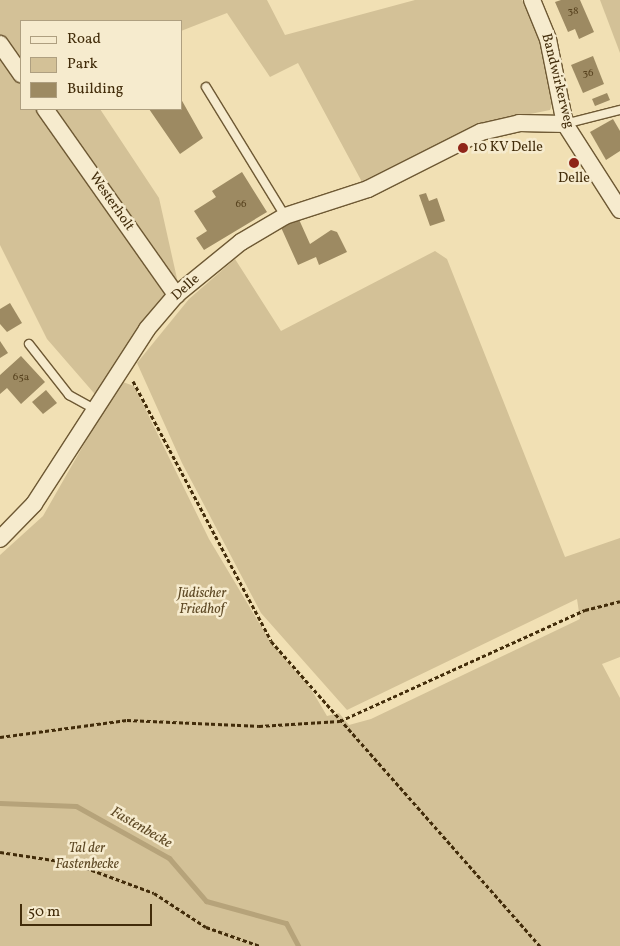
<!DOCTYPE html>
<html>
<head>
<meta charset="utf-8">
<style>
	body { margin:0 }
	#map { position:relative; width:620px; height:946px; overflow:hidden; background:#f1e0b4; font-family:Vollkorn,serif }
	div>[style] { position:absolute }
	.green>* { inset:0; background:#d3c197 }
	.stream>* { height:5px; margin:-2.5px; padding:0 2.5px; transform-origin:2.5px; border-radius:2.5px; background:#b6a37a }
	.building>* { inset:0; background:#9d8a62 }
	.path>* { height:3px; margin-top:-1.5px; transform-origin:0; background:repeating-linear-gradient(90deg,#422c0a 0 4px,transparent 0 6.5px) }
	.roads { filter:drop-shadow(1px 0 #6e5934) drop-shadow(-1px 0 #6e5934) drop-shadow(0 1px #6e5934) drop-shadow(0 -1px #6e5934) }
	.service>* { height:8px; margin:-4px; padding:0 4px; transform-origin:4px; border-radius:4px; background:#f6ebce }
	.minor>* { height:16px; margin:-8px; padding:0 8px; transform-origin:8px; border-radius:8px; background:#f6ebce }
	.dots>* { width:14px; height:14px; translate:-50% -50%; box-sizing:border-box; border:2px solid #f6ebce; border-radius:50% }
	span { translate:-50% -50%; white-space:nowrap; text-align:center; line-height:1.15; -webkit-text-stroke:5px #f6ebce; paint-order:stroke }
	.number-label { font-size:11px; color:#594420 }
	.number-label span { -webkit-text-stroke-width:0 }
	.street-label { font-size:14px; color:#422c0a }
	.poi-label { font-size:14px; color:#422c0a }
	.left { translate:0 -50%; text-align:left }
	.park-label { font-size:14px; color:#5f4a26; font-style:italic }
	.water-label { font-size:15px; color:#5f4a26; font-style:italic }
	.legend { position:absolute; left:20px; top:20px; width:162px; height:90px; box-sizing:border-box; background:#f6ebce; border:1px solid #ae9f80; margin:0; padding:6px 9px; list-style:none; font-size:15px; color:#422c0a }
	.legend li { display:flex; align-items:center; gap:10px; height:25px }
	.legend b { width:25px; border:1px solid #ae9f80 }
	.scale { position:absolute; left:20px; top:904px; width:132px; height:22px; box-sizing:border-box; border:2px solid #422c0a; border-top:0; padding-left:6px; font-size:15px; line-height:18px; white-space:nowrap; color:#422c0a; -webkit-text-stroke:4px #f6ebce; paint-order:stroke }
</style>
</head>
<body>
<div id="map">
	<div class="green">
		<i style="clip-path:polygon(0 0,267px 0,285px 35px,415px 0,522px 0,539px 30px,553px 102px,550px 110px,490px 122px,362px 182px,298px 63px,270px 77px,227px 13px,181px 31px,181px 21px,21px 21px,21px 109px,100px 109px,159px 198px,178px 283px,176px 293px,100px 400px,47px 339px,0 245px)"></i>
		<i style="clip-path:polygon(600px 0,620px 0,620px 53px)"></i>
		<i style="clip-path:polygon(435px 251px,447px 259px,565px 557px,620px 538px,620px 657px,602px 664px,620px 698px,620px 946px,0 946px,0 555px,43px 516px,120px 381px,134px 386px,209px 539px,271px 643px,311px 689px,327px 716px,339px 713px,349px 725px,371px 719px,580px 619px,577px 599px,347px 710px,261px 613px,182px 463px,137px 363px,189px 299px,235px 259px,281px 331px)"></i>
	</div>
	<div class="stream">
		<i style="left:0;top:803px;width:76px;rotate:2.3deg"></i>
		<i style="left:76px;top:806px;width:107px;rotate:29.2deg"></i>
		<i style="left:169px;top:858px;width:57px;rotate:49.3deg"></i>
		<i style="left:206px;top:901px;width:83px;rotate:15.4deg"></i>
		<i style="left:286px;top:923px;width:26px;rotate:62deg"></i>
	</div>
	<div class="building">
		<i style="clip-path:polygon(561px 0,580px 0,594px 32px,579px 39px,575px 29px,568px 32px,555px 2px)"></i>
		<i style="clip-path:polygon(593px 56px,604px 84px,583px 93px,571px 65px)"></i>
		<i style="clip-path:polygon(607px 93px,610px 100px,595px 106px,592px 99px)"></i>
		<i style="clip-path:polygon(181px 99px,203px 138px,180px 154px,149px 109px,181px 109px)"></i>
		<i style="clip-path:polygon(613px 119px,620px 131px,620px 151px,606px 160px,590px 132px)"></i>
		<i style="clip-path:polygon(242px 172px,267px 212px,204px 250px,196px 238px,207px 231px,194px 211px,216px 197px,212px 191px)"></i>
		<i style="clip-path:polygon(426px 193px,429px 201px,437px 198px,445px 221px,430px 226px,419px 195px)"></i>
		<i style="clip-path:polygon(297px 215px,310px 244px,331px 230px,337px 232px,347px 252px,319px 265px,316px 257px,298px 265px,279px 223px)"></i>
		<i style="clip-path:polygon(10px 303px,22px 323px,7px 332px,0 324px,0 309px)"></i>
		<i style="clip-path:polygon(0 341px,8px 353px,0 358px)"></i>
		<i style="clip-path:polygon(21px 356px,45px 382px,21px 404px,7px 388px,0 394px,0 375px)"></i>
		<i style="clip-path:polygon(46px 390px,57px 403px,43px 414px,32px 402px)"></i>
	</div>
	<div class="path">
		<i style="left:133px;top:381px;width:294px;rotate:62deg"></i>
		<i style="left:271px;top:641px;width:407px;rotate:48.6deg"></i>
		<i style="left:0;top:737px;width:128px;rotate:-7.6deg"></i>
		<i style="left:127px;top:720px;width:132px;rotate:2.6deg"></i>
		<i style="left:259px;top:726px;width:81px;rotate:-3.5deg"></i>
		<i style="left:340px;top:721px;width:269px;rotate:-24.4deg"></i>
		<i style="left:585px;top:610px;width:36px;rotate:-14deg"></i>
		<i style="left:0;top:852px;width:74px;rotate:8.6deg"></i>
		<i style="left:73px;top:863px;width:86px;rotate:20.3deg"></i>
		<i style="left:154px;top:893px;width:62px;rotate:33.2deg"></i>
		<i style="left:206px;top:927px;width:57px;rotate:19.4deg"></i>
	</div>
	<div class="roads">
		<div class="service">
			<i style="left:206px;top:87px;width:151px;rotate:58.5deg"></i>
			<i style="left:565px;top:124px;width:57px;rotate:-14.3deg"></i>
			<i style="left:29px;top:344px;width:65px;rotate:51.9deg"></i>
			<i style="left:69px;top:395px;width:29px;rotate:29deg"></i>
		</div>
		<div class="minor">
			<i style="left:532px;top:0;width:42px;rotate:67.7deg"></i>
			<i style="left:548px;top:39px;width:87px;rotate:78.7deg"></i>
			<i style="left:565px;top:124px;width:102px;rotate:57.4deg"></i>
			<i style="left:0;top:44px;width:37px;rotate:55deg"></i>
			<i style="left:45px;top:109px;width:228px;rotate:54.8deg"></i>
			<i style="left:0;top:539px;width:49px;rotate:-45.8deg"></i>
			<i style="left:34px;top:504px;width:208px;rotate:-57.1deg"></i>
			<i style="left:147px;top:329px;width:45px;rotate:-49.5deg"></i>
			<i style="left:176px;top:295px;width:84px;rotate:-39.2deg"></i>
			<i style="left:241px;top:242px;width:51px;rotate:-30.6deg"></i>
			<i style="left:285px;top:216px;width:87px;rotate:-18deg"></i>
			<i style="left:368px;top:189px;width:127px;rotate:-26.8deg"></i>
			<i style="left:481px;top:132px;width:39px;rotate:-13deg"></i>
			<i style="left:519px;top:123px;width:46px;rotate:1.2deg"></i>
		</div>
	</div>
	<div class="dots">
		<i style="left:463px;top:148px;background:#8f2418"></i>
		<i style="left:574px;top:163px;background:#8f2418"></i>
	</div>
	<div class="number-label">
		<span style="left:573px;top:12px">38</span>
		<span style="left:588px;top:74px">36</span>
		<span style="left:241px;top:205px">66</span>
		<span style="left:21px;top:378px">65a</span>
	</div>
	<div class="street-label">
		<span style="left:557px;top:81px;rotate:76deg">Bandwirkerweg</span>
		<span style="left:111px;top:202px;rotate:55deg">Westerholt</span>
		<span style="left:186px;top:288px;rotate:-42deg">Delle</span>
	</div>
	<div class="poi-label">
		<span class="left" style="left:473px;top:148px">10 KV Delle</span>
		<span style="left:574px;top:179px">Delle</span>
	</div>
	<div class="park-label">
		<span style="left:202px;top:602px">Jüdischer<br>Friedhof</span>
		<span style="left:87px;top:857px">Tal der<br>Fastenbecke</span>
	</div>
	<div class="water-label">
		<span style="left:141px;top:828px;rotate:30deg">Fastenbecke</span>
	</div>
	<ul class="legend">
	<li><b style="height:6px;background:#f6ebce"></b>Road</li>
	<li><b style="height:14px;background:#d3c197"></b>Park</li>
	<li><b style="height:14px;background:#9d8a62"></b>Building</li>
	</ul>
	<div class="scale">50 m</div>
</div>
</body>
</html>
